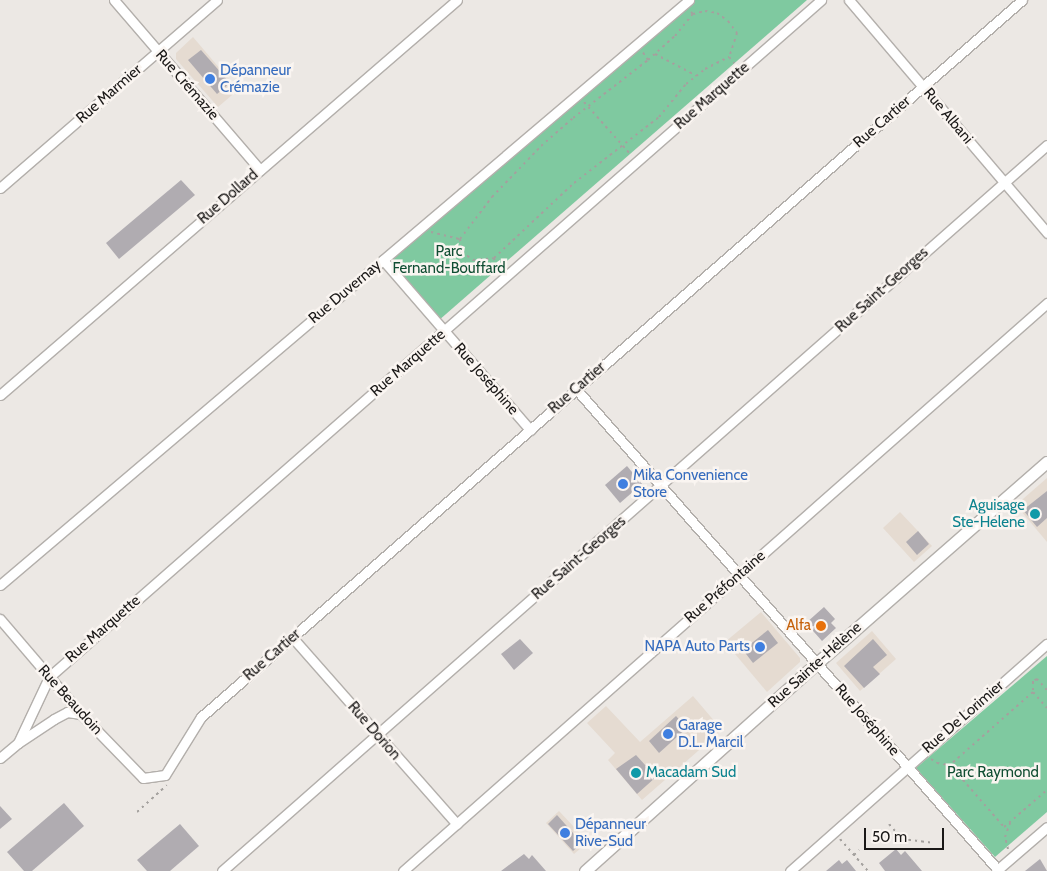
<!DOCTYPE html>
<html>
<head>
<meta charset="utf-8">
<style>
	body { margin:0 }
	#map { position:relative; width:1047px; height:871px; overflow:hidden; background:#ece8e4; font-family:Cabin,sans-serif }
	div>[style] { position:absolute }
	.built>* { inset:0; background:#e5dbd1 }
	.green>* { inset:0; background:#7fc9a0 }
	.building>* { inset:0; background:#b0acb1 }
	.path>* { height:2px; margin-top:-1px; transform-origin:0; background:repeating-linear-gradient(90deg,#a4a19e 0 2.5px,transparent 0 6.5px) }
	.roads { filter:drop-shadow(1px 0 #b3afab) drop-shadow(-1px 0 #b3afab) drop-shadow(0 1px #b3afab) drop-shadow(0 -1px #b3afab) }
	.minor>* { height:9px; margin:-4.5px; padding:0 4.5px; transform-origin:4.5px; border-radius:4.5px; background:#fff }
	.tertiary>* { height:11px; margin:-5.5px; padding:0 5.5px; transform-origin:5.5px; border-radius:5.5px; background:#fff }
	.dots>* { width:14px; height:14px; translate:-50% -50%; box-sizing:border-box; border:2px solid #faf5f1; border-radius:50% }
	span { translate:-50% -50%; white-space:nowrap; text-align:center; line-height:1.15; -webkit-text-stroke:5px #faf5f1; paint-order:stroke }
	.shop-label { font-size:15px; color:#366cbe }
	.left { translate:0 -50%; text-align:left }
	.right { translate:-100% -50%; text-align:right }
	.street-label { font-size:15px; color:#1a1817 }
	.park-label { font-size:15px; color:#0f4d32 }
	.culture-label { font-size:15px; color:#0d838f }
	.food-label { font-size:15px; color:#c56008 }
	.scale { position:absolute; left:864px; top:828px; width:80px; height:22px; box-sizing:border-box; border:2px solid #1a1817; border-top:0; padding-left:6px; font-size:15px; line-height:18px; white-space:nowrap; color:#1a1817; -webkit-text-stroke:4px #faf5f1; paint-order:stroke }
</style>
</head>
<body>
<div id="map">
	<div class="built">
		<i style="clip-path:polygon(193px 37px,238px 90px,218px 107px,176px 59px,176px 53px)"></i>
		<i style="clip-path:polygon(1047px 478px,1047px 542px,1016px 505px)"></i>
		<i style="clip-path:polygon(900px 512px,932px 546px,914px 562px,883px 528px)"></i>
		<i style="clip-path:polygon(761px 612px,800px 658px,800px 662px,767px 692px,725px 642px)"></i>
		<i style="clip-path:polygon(872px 631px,896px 659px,860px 691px,836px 663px)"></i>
		<i style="clip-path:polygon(693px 696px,722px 730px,642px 800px,608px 760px,615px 753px,587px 723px,606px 706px,640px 742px)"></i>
		<i style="clip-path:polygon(559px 811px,588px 842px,574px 854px,546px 823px)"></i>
	</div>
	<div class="green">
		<i style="clip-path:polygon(695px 0,807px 0,438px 321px,388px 260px)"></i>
		<i style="clip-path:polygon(1047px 656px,1047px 812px,995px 857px,916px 768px)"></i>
	</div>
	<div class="building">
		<i style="clip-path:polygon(201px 50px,230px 83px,217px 94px,188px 60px)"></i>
		<i style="clip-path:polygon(181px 180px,195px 195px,119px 259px,106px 243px)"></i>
		<i style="clip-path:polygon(627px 466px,642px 484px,620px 503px,605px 485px)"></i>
		<i style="clip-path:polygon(1047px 491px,1047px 518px,1037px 527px,1023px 510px)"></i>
		<i style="clip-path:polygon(918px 531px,929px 544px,917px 555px,906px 542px)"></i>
		<i style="clip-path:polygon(824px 607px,835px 619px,831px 623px,836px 628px,822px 641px,806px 623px)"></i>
		<i style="clip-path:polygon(768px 630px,778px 643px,753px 663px,743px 650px)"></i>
		<i style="clip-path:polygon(520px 639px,533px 653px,514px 670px,501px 654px)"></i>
		<i style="clip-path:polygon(873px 639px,887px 655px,873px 667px,880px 674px,864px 688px,844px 666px)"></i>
		<i style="clip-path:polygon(676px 716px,687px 728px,659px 753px,649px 741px)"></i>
		<i style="clip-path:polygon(636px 755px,656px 777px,637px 794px,616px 769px)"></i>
		<i style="clip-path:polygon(64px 803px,84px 826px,32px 871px,24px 871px,7px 852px)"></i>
		<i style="clip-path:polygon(0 806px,12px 819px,0 829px)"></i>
		<i style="clip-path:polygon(557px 815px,582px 843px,573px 851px,548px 824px)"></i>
		<i style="clip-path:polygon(180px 824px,199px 846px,170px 871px,147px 871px,137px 860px)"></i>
		<i style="clip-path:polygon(896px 849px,901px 855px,905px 851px,922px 871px,885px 871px,879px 863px)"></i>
		<i style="clip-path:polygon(524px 854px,529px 859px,532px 855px,546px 871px,501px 871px)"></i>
		<i style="clip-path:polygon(1040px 859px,1047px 871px,1025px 871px)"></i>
		<i style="clip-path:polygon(839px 860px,842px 864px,847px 860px,856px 871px,826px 871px)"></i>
	</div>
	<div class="path">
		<i style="left:691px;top:12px;width:3px;rotate:45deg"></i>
		<i style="left:693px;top:14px;width:12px;rotate:-14deg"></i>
		<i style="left:705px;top:11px;width:12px;rotate:9deg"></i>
		<i style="left:717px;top:13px;width:14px;rotate:36deg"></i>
		<i style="left:728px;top:21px;width:15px;rotate:53deg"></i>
		<i style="left:737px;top:33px;width:25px;rotate:108deg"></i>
		<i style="left:729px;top:57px;width:8px;rotate:50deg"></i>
		<i style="left:655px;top:54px;width:47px;rotate:27.6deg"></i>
		<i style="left:648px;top:60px;width:36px;rotate:-42deg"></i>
		<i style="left:675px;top:36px;width:28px;rotate:-51deg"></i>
		<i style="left:584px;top:102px;width:71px;rotate:48.4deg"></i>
		<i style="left:431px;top:232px;width:30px;rotate:14deg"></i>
		<i style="left:460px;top:239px;width:13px;rotate:81deg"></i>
		<i style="left:462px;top:252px;width:14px;rotate:36deg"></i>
		<i style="left:473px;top:260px;width:21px;rotate:-5deg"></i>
		<i style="left:494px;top:258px;width:12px;rotate:76deg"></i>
		<i style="left:460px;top:239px;width:53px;rotate:-52.7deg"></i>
		<i style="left:492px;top:197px;width:71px;rotate:-46.1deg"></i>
		<i style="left:541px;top:146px;width:43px;rotate:-41.2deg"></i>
		<i style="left:573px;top:118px;width:95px;rotate:-37.7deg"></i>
		<i style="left:648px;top:60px;width:11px;rotate:-124deg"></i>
		<i style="left:494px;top:258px;width:110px;rotate:-43.2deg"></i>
		<i style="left:574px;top:183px;width:108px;rotate:-37.8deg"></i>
		<i style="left:659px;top:117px;width:43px;rotate:-50.7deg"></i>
		<i style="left:686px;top:84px;width:24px;rotate:-38deg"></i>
		<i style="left:705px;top:69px;width:27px;rotate:-27deg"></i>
		<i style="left:1047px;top:690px;width:15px;rotate:-132deg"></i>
		<i style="left:1037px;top:679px;width:4px;rotate:153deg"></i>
		<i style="left:1033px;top:681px;width:11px;rotate:90deg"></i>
		<i style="left:1033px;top:692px;width:21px;rotate:49deg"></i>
		<i style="left:1033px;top:692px;width:111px;rotate:138.7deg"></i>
		<i style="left:950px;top:765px;width:82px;rotate:48.9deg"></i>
		<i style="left:1004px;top:827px;width:57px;rotate:-40.7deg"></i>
		<i style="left:931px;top:759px;width:7px;rotate:34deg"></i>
		<i style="left:937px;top:763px;width:13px;rotate:9deg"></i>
		<i style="left:137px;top:812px;width:40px;rotate:-42deg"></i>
		<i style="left:889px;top:824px;width:20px;rotate:49deg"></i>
		<i style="left:902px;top:839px;width:31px;rotate:7deg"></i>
		<i style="left:840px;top:839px;width:43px;rotate:48.8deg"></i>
		<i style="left:1008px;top:849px;width:12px;rotate:-104deg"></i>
		<i style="left:1005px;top:837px;width:15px;rotate:-70deg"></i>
		<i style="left:854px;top:855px;width:7px;rotate:-45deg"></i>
	</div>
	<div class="roads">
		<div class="minor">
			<i style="left:114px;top:0;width:224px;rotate:49.3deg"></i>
			<i style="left:849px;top:0;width:306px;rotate:49.6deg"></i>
			<i style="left:0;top:188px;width:287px;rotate:-40.9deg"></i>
			<i style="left:383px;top:260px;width:225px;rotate:49.1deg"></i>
			<i style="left:576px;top:389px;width:641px;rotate:48.73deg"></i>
			<i style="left:0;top:395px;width:604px;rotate:-40.84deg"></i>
			<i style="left:0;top:585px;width:904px;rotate:-40.33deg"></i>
			<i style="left:0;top:619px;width:125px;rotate:49.5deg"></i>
			<i style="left:81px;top:714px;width:89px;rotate:45.9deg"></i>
			<i style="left:143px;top:778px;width:22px;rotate:-8deg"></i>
			<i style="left:165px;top:775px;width:68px;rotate:-58.2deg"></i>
			<i style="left:201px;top:717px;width:1090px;rotate:-41.13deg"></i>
			<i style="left:292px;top:637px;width:249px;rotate:48.6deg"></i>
			<i style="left:18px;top:743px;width:73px;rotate:-64.8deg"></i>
			<i style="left:49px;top:677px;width:1027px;rotate:-41.25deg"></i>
			<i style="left:0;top:758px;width:23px;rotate:-40deg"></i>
			<i style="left:18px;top:743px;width:43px;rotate:-33.7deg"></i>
			<i style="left:54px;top:719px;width:15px;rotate:-28deg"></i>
			<i style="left:67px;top:712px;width:14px;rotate:8deg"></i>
			<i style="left:222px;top:871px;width:1099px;rotate:-41.35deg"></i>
			<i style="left:403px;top:871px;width:859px;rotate:-41.41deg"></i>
			<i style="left:790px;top:871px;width:343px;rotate:-41.5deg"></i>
			<i style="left:996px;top:871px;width:67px;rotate:-40.8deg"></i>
		</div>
		<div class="tertiary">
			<i style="left:585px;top:871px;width:312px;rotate:-41.9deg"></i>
			<i style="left:817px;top:663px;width:305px;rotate:-41.2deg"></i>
		</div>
	</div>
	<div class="dots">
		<i style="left:210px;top:79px;background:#3f7fe0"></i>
		<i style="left:623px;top:484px;background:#3f7fe0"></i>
		<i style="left:1035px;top:514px;background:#0f9aa8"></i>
		<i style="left:821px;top:626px;background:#e8710a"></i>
		<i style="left:760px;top:647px;background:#3f7fe0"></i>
		<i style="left:668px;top:734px;background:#3f7fe0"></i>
		<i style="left:636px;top:773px;background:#0f9aa8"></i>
		<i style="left:565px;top:833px;background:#3f7fe0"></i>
	</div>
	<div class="shop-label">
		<span class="left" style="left:220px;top:79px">Dépanneur<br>Crémazie</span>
		<span class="left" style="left:633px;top:484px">Mika Convenience<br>Store</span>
		<span class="right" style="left:750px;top:647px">NAPA Auto Parts</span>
		<span class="left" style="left:678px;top:734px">Garage<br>D.L. Marcil</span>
		<span class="left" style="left:575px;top:833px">Dépanneur<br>Rive-Sud</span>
	</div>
	<div class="street-label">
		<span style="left:187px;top:85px;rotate:49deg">Rue Crémazie</span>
		<span style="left:109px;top:94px;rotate:-41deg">Rue Marmier</span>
		<span style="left:712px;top:96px;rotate:-41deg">Rue Marquette</span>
		<span style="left:948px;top:116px;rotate:50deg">Rue Albani</span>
		<span style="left:882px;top:122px;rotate:-41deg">Rue Cartier</span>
		<span style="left:228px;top:197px;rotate:-41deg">Rue Dollard</span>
		<span style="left:882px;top:290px;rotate:-42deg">Rue Saint-Georges</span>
		<span style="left:345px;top:292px;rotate:-40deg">Rue Duvernay</span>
		<span style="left:408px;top:363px;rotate:-41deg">Rue Marquette</span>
		<span style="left:486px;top:379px;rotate:49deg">Rue Joséphine</span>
		<span style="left:577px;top:388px;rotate:-41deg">Rue Cartier</span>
		<span style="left:579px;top:558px;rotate:-41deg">Rue Saint-Georges</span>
		<span style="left:725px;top:587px;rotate:-41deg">Rue Préfontaine</span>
		<span style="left:103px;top:629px;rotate:-41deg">Rue Marquette</span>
		<span style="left:272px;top:655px;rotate:-41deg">Rue Cartier</span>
		<span style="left:815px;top:665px;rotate:-42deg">Rue Sainte-Hélène</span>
		<span style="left:70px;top:700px;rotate:48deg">Rue Beaudoin</span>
		<span style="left:963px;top:717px;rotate:-41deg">Rue De Lorimier</span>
		<span style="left:867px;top:720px;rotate:49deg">Rue Joséphine</span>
		<span style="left:374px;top:731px;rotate:49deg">Rue Dorion</span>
	</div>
	<div class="park-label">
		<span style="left:449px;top:260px">Parc<br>Fernand-Bouffard</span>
		<span style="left:993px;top:773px">Parc Raymond</span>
	</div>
	<div class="culture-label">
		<span class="right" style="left:1025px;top:514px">Aguisage<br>Ste-Helene</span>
		<span class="left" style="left:646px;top:773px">Macadam Sud</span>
	</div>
	<div class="food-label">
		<span class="right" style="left:811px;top:626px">Alfa</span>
	</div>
	<div class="scale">50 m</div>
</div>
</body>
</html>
